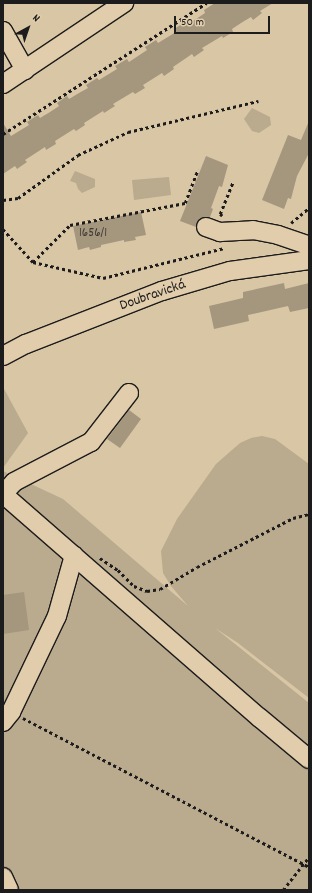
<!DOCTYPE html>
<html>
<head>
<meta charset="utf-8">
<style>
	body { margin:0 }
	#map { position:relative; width:312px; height:893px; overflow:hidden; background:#d9c6a5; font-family:Dekko,sans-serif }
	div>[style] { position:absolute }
	.green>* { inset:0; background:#baaa8e }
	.building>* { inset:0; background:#a5967e }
	.path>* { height:2.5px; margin-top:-1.25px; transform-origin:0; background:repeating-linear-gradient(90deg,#1c1c1c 0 3px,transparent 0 6px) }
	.roads { filter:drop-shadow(1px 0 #1c1c1c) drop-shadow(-1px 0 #1c1c1c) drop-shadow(0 1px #1c1c1c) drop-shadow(0 -1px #1c1c1c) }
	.minor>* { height:18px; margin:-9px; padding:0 9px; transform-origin:9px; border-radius:9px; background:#e1cdab }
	span { translate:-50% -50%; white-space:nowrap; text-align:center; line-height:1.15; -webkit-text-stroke:3.5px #e1cdab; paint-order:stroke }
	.number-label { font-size:13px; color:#3e3a34 }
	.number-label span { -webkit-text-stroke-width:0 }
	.street-label { font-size:15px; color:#1c1c1c }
	.frame { position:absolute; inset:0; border:4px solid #1c1c1c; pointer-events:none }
	.north { position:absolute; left:8px; top:8px; width:40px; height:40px; -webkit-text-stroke:3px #e1cdab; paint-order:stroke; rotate:40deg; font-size:11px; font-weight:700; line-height:16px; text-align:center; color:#1c1c1c }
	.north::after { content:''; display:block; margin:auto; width:14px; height:18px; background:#1c1c1c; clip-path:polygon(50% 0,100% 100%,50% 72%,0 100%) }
	.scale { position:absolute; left:174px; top:16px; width:96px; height:18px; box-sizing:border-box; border:2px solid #1c1c1c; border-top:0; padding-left:5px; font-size:12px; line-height:14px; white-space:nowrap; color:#1c1c1c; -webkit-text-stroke:3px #e1cdab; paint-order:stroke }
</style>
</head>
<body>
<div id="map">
	<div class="green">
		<i style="clip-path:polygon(252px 108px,270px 117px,271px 125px,259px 133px,252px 131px,244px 119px)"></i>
		<i style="clip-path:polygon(75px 171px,95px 179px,95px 187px,82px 193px,78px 189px,76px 183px,70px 181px)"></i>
		<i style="clip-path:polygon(169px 177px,171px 195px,134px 200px,132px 180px)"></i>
		<i style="clip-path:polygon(3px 387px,28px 433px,3px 468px)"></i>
		<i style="clip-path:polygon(262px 436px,275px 439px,309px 464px,309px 698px,238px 643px,215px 628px,309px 703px,309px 890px,3px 890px,3px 471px,63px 499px,188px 606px,171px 586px,163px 573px,161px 551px,177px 519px,216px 464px,240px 443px,251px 438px)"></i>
	</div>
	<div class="building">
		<i style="clip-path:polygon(215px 3px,273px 3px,260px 11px,262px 13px,253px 20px,251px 17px,241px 23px,232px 29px,233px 32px,223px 38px,222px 36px,202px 48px,204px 50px,194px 57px,192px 54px,173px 67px,174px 69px,164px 76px,162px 73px,143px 85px,145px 88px,135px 94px,133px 92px,113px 104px,115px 106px,104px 113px,103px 111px,84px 123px,85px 125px,76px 131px,74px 129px,55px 141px,56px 144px,46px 150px,45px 147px,25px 160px,27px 162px,17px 169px,15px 166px,3px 174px,3px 123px,11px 136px,29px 125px,27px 122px,38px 115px,40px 118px,50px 112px,59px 106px,57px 103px,67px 96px,69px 99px,79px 93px,88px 88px,86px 85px,97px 78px,99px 80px,117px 69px,115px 66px,127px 59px,129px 62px,147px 50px,145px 47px,156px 40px,158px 43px,176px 32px,174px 29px,185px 22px,187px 25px,205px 13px,204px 10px)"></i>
		<i style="clip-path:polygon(309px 121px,309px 153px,297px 176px,291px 199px,288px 198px,284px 209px,262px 200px,288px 135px,301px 140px)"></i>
		<i style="clip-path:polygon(206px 156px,228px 165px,222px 187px,219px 186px,211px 208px,213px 209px,210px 217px,200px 219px,196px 227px,180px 221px)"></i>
		<i style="clip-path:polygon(141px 212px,146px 235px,135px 237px,136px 240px,124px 242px,124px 240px,101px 245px,101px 247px,90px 250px,89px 247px,78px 250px,73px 226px)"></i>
		<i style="clip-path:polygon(284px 283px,285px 289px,309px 283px,309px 308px,290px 312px,288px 306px,248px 315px,249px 321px,214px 329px,209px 306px,243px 298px,243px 292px)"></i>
		<i style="clip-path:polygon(129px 410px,141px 419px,120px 448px,107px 439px)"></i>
		<i style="clip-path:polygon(24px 592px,29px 630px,3px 634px,3px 595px)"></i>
	</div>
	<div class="path">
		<i style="left:3px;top:134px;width:242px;rotate:-32.8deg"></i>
		<i style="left:3px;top:200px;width:15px;rotate:-8deg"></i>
		<i style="left:18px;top:198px;width:74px;rotate:-35.6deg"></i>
		<i style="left:78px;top:155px;width:55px;rotate:-24.7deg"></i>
		<i style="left:128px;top:132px;width:134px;rotate:-13.4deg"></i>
		<i style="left:222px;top:216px;width:3px;rotate:-135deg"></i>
		<i style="left:220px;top:214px;width:35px;rotate:-68deg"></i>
		<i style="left:291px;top:223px;width:23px;rotate:-40deg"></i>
		<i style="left:3px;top:229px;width:45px;rotate:47.7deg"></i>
		<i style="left:33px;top:262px;width:72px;rotate:12.9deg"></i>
		<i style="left:103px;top:278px;width:125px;rotate:-13.9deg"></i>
		<i style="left:33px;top:262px;width:52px;rotate:-45deg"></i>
		<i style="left:70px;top:225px;width:117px;rotate:-10.8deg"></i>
		<i style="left:185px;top:203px;width:36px;rotate:-69deg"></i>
		<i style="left:100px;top:558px;width:22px;rotate:34deg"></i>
		<i style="left:118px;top:570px;width:23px;rotate:45deg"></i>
		<i style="left:134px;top:586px;width:14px;rotate:21deg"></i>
		<i style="left:147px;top:591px;width:13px;rotate:-9deg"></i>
		<i style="left:160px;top:589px;width:43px;rotate:-30.7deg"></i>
		<i style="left:197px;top:567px;width:108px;rotate:-27deg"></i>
		<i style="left:293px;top:518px;width:16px;rotate:-14deg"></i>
		<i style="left:23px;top:718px;width:322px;rotate:27.5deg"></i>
		<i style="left:283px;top:890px;width:42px;rotate:-51.8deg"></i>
	</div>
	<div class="roads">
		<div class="minor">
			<i style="left:3px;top:31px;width:45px;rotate:60.6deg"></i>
			<i style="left:3px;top:84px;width:146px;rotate:-33.8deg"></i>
			<i style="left:206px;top:227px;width:15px;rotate:20deg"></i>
			<i style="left:220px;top:232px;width:33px;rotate:-3deg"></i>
			<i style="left:253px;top:230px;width:25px;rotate:11deg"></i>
			<i style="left:278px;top:235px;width:31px;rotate:19deg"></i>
			<i style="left:3px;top:356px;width:26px;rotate:-28deg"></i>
			<i style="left:26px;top:344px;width:146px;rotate:-21.3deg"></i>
			<i style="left:162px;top:291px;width:71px;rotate:-16.4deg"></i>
			<i style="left:230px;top:271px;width:80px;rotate:-7.9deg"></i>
			<i style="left:3px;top:494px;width:341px;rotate:41.1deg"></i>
			<i style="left:260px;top:718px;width:64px;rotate:39.9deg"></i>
			<i style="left:3px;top:494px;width:16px;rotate:-47deg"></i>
			<i style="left:14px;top:482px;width:87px;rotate:-27.5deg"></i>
			<i style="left:91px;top:442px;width:62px;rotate:-52.2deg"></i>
			<i style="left:3px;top:722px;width:13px;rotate:-51deg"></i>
			<i style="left:11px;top:712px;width:106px;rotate:-64.4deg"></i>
			<i style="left:57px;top:616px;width:63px;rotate:-74.4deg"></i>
			<i style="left:3px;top:877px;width:14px;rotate:65deg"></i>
		</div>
	</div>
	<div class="number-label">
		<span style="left:93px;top:234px">1656/1</span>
	</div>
	<div class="street-label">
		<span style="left:153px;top:296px;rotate:-19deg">Doubravická</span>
	</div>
	<div class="frame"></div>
	<div class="north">N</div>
	<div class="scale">50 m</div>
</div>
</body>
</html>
